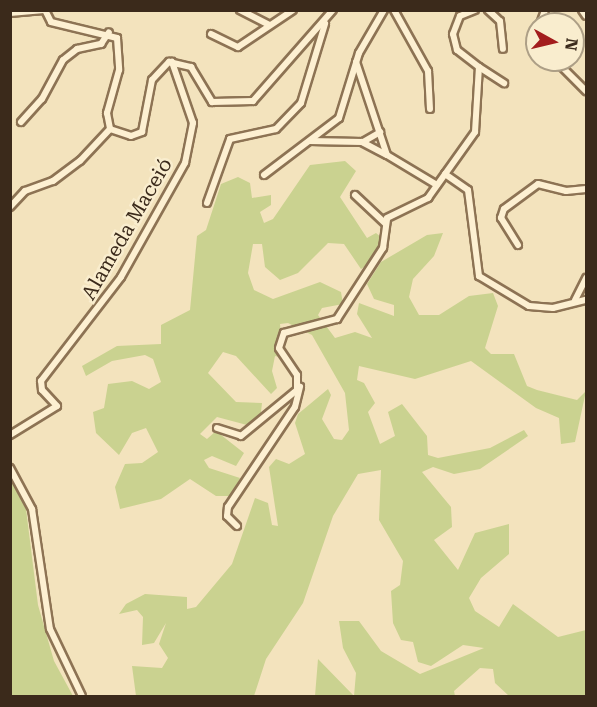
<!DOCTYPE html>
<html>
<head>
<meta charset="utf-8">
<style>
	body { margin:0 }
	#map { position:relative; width:597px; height:707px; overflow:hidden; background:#f3e3bd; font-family:"Roboto Serif",serif }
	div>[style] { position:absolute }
	.green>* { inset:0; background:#cad290 }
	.roads { filter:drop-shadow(2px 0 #8d7354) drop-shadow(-2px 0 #8d7354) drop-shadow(0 2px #8d7354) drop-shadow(0 -2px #8d7354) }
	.minor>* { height:6px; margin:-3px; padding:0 3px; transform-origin:3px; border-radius:3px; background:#fdf0d2 }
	span { translate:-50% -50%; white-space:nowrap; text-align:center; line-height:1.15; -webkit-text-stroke:5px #f9edce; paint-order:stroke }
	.street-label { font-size:20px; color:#3b2a1b }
	.frame { position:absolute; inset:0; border:12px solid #3b2a1b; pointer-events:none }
	.north { position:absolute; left:525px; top:12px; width:60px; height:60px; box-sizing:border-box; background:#f9edce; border:2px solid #ad9f86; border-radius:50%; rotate:98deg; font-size:16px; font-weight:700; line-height:24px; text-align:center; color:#3b2a1b }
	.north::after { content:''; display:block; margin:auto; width:21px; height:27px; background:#a31d1d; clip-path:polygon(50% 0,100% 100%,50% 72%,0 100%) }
</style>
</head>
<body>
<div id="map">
	<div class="green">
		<i style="clip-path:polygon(345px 161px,356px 171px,340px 197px,367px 238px,376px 233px,382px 238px,371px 262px,361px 269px,344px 244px,328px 243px,298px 273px,280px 280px,265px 267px,262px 244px,253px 244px,248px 273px,254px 290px,273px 299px,320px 282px,341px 292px,343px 304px,322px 308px,318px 315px,335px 338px,355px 332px,372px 338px,357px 314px,359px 303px,394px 316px,394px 305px,374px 299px,367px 284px,381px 262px,427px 235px,443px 233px,434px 256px,413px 279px,409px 297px,419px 315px,439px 315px,469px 296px,493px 293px,498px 306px,485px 348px,491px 354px,514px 354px,527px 386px,537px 390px,577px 400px,586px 391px,575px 442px,561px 444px,559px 418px,536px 408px,471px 361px,415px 379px,359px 366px,357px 380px,364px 383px,375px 403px,368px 412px,380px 444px,395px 436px,388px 412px,402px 404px,427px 436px,428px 455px,438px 458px,490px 448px,524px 430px,528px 436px,480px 469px,454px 474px,433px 467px,422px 472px,451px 507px,452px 527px,434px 540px,458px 570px,475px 533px,509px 524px,509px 554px,481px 578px,469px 598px,475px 611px,499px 627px,513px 604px,558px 637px,586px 630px,586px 696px,509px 696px,495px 683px,493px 669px,480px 668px,454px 691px,455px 696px,315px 696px,318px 659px,354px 696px,356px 673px,343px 648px,339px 621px,359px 621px,381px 651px,420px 674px,484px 648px,463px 645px,431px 666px,418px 662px,413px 642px,401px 640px,393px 623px,391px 591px,400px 585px,403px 561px,379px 520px,381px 470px,358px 474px,333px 516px,303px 603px,266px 659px,254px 696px,136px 696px,132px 666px,162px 668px,168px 658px,159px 644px,166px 623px,154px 643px,142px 645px,143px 617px,137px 610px,119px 614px,126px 604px,145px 594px,187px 597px,187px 609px,196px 607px,232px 564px,255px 498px,268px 503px,272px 525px,278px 526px,269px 467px,276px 459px,289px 464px,305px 454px,295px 423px,298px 414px,328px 389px,331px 395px,322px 419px,334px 439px,342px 440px,349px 430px,345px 393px,312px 335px,288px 323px,280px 324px,284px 358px,275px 356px,272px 371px,277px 388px,271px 394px,236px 356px,223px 352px,208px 373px,236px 402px,262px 403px,260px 421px,247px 425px,217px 417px,200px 434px,207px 439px,216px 431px,244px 453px,236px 466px,212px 456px,204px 460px,209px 468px,240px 478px,232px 496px,216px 496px,190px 479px,161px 499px,120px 509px,115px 487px,125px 464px,142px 463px,158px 452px,146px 428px,132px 433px,119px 455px,96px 433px,93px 412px,104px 408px,108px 384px,132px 381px,149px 389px,161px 382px,153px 359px,145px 355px,112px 361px,86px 376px,82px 366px,117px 346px,161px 344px,161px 325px,190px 310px,197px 236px,206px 230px,221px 184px,238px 177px,250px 183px,252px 198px,271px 195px,271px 205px,260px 212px,264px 223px,273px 219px,310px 165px)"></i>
		<i style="clip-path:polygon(11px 481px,26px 509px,38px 605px,54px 661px,73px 696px,11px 696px)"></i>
	</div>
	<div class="roads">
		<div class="minor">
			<i style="left:45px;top:10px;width:13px;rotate:63deg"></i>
			<i style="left:51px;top:22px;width:68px;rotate:13.6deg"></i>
			<i style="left:117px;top:38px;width:32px;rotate:86deg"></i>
			<i style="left:119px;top:70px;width:45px;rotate:105.6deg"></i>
			<i style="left:107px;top:113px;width:16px;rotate:79deg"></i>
			<i style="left:240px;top:10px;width:33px;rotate:27deg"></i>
			<i style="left:394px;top:10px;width:70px;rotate:60.9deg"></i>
			<i style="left:428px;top:71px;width:38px;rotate:87deg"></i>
			<i style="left:488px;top:10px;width:16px;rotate:43deg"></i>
			<i style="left:500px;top:21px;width:28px;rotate:84deg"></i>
			<i style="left:582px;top:10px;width:7px;rotate:56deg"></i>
			<i style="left:10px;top:13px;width:34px;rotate:-5deg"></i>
			<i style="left:540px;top:24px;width:15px;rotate:-70deg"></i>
			<i style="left:211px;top:34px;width:30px;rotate:26deg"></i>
			<i style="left:238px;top:47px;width:66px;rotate:-33.9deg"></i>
			<i style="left:534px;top:41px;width:9px;rotate:-72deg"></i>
			<i style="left:356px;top:62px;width:98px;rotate:71.6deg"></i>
			<i style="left:387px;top:155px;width:58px;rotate:31deg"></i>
			<i style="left:479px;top:67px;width:30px;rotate:33deg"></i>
			<i style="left:563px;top:68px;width:33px;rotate:45deg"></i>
			<i style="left:21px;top:122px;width:31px;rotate:-48deg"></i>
			<i style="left:42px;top:99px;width:44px;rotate:-61.7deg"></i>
			<i style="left:63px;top:60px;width:18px;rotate:-38deg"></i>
			<i style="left:77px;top:49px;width:25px;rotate:-12deg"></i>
			<i style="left:101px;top:44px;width:14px;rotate:-56deg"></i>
			<i style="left:110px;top:129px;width:22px;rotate:18deg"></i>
			<i style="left:131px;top:136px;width:12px;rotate:-20deg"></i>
			<i style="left:142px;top:132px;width:53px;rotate:-79.1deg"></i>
			<i style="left:152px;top:80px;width:25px;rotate:-47deg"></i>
			<i style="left:169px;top:62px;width:23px;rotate:13deg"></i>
			<i style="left:191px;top:67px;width:41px;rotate:59deg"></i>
			<i style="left:212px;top:102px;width:41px;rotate:-1.4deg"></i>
			<i style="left:253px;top:101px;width:121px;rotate:-48.7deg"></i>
			<i style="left:310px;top:141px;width:52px;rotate:1.1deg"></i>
			<i style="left:362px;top:142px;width:27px;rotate:28deg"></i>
			<i style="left:363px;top:142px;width:20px;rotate:-30deg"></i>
			<i style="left:445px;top:174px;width:28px;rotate:35deg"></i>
			<i style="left:468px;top:190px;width:87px;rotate:82.7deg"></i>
			<i style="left:479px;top:276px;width:58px;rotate:31deg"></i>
			<i style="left:529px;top:306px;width:24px;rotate:5deg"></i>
			<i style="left:553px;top:308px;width:34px;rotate:-14deg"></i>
			<i style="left:264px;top:175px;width:94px;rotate:-37.2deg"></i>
			<i style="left:339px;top:118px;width:68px;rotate:-72.9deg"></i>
			<i style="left:359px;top:53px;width:50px;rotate:-59.8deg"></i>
			<i style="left:355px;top:195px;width:42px;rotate:43.1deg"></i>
			<i style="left:207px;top:203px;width:68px;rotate:-70.2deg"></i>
			<i style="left:230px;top:139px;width:47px;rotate:-12.3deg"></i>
			<i style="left:276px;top:129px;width:36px;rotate:-46deg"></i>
			<i style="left:301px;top:103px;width:83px;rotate:-73.1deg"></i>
			<i style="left:10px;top:207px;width:22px;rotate:-47deg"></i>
			<i style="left:25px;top:191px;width:30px;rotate:-20deg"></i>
			<i style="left:53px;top:181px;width:34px;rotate:-37deg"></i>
			<i style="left:80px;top:161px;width:44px;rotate:-46.8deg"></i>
			<i style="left:518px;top:245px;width:32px;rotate:-122deg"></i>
			<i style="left:501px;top:218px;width:9px;rotate:-72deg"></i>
			<i style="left:504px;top:209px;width:42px;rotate:-36.3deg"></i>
			<i style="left:538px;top:184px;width:29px;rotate:14deg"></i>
			<i style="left:566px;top:191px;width:20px;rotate:-6deg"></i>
			<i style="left:575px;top:300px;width:25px;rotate:-63deg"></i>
			<i style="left:217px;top:428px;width:25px;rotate:18deg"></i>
			<i style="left:241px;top:436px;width:72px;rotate:-39.4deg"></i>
			<i style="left:297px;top:390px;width:15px;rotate:-90deg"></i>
			<i style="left:297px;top:375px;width:32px;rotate:-124deg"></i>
			<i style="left:279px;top:348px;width:16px;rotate:-72deg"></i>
			<i style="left:284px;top:333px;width:55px;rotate:-14.8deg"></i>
			<i style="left:337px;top:319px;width:85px;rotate:-57.1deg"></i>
			<i style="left:383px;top:248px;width:30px;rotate:-82deg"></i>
			<i style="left:387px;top:218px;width:46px;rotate:-26deg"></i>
			<i style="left:428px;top:198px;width:81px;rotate:-54.5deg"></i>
			<i style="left:475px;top:132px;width:65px;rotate:-86.5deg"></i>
			<i style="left:479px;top:67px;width:28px;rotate:-142deg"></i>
			<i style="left:457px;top:50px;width:16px;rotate:-104deg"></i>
			<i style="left:453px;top:34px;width:19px;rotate:-69deg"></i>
			<i style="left:460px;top:16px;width:16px;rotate:-22deg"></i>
			<i style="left:10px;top:435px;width:55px;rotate:-31.7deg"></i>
			<i style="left:57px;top:406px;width:22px;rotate:-133deg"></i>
			<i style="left:42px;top:390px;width:9px;rotate:-96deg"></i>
			<i style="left:41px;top:381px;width:131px;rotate:-52.4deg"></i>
			<i style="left:121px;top:277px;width:131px;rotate:-60.7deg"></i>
			<i style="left:185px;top:163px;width:41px;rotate:-78.7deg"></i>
			<i style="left:193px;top:123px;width:65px;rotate:-109deg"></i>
			<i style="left:10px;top:468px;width:47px;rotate:61.8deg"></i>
			<i style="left:32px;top:509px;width:121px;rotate:81.5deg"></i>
			<i style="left:50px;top:629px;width:74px;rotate:64.5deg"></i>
			<i style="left:237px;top:526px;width:14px;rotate:-135deg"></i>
			<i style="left:227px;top:516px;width:9px;rotate:-84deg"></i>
			<i style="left:228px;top:507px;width:120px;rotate:-56.2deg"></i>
			<i style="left:295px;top:407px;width:21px;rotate:-76deg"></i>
		</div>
	</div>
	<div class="street-label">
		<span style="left:127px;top:229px;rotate:-60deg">Alameda Maceió</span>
	</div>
	<div class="frame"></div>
	<div class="north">N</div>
</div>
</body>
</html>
